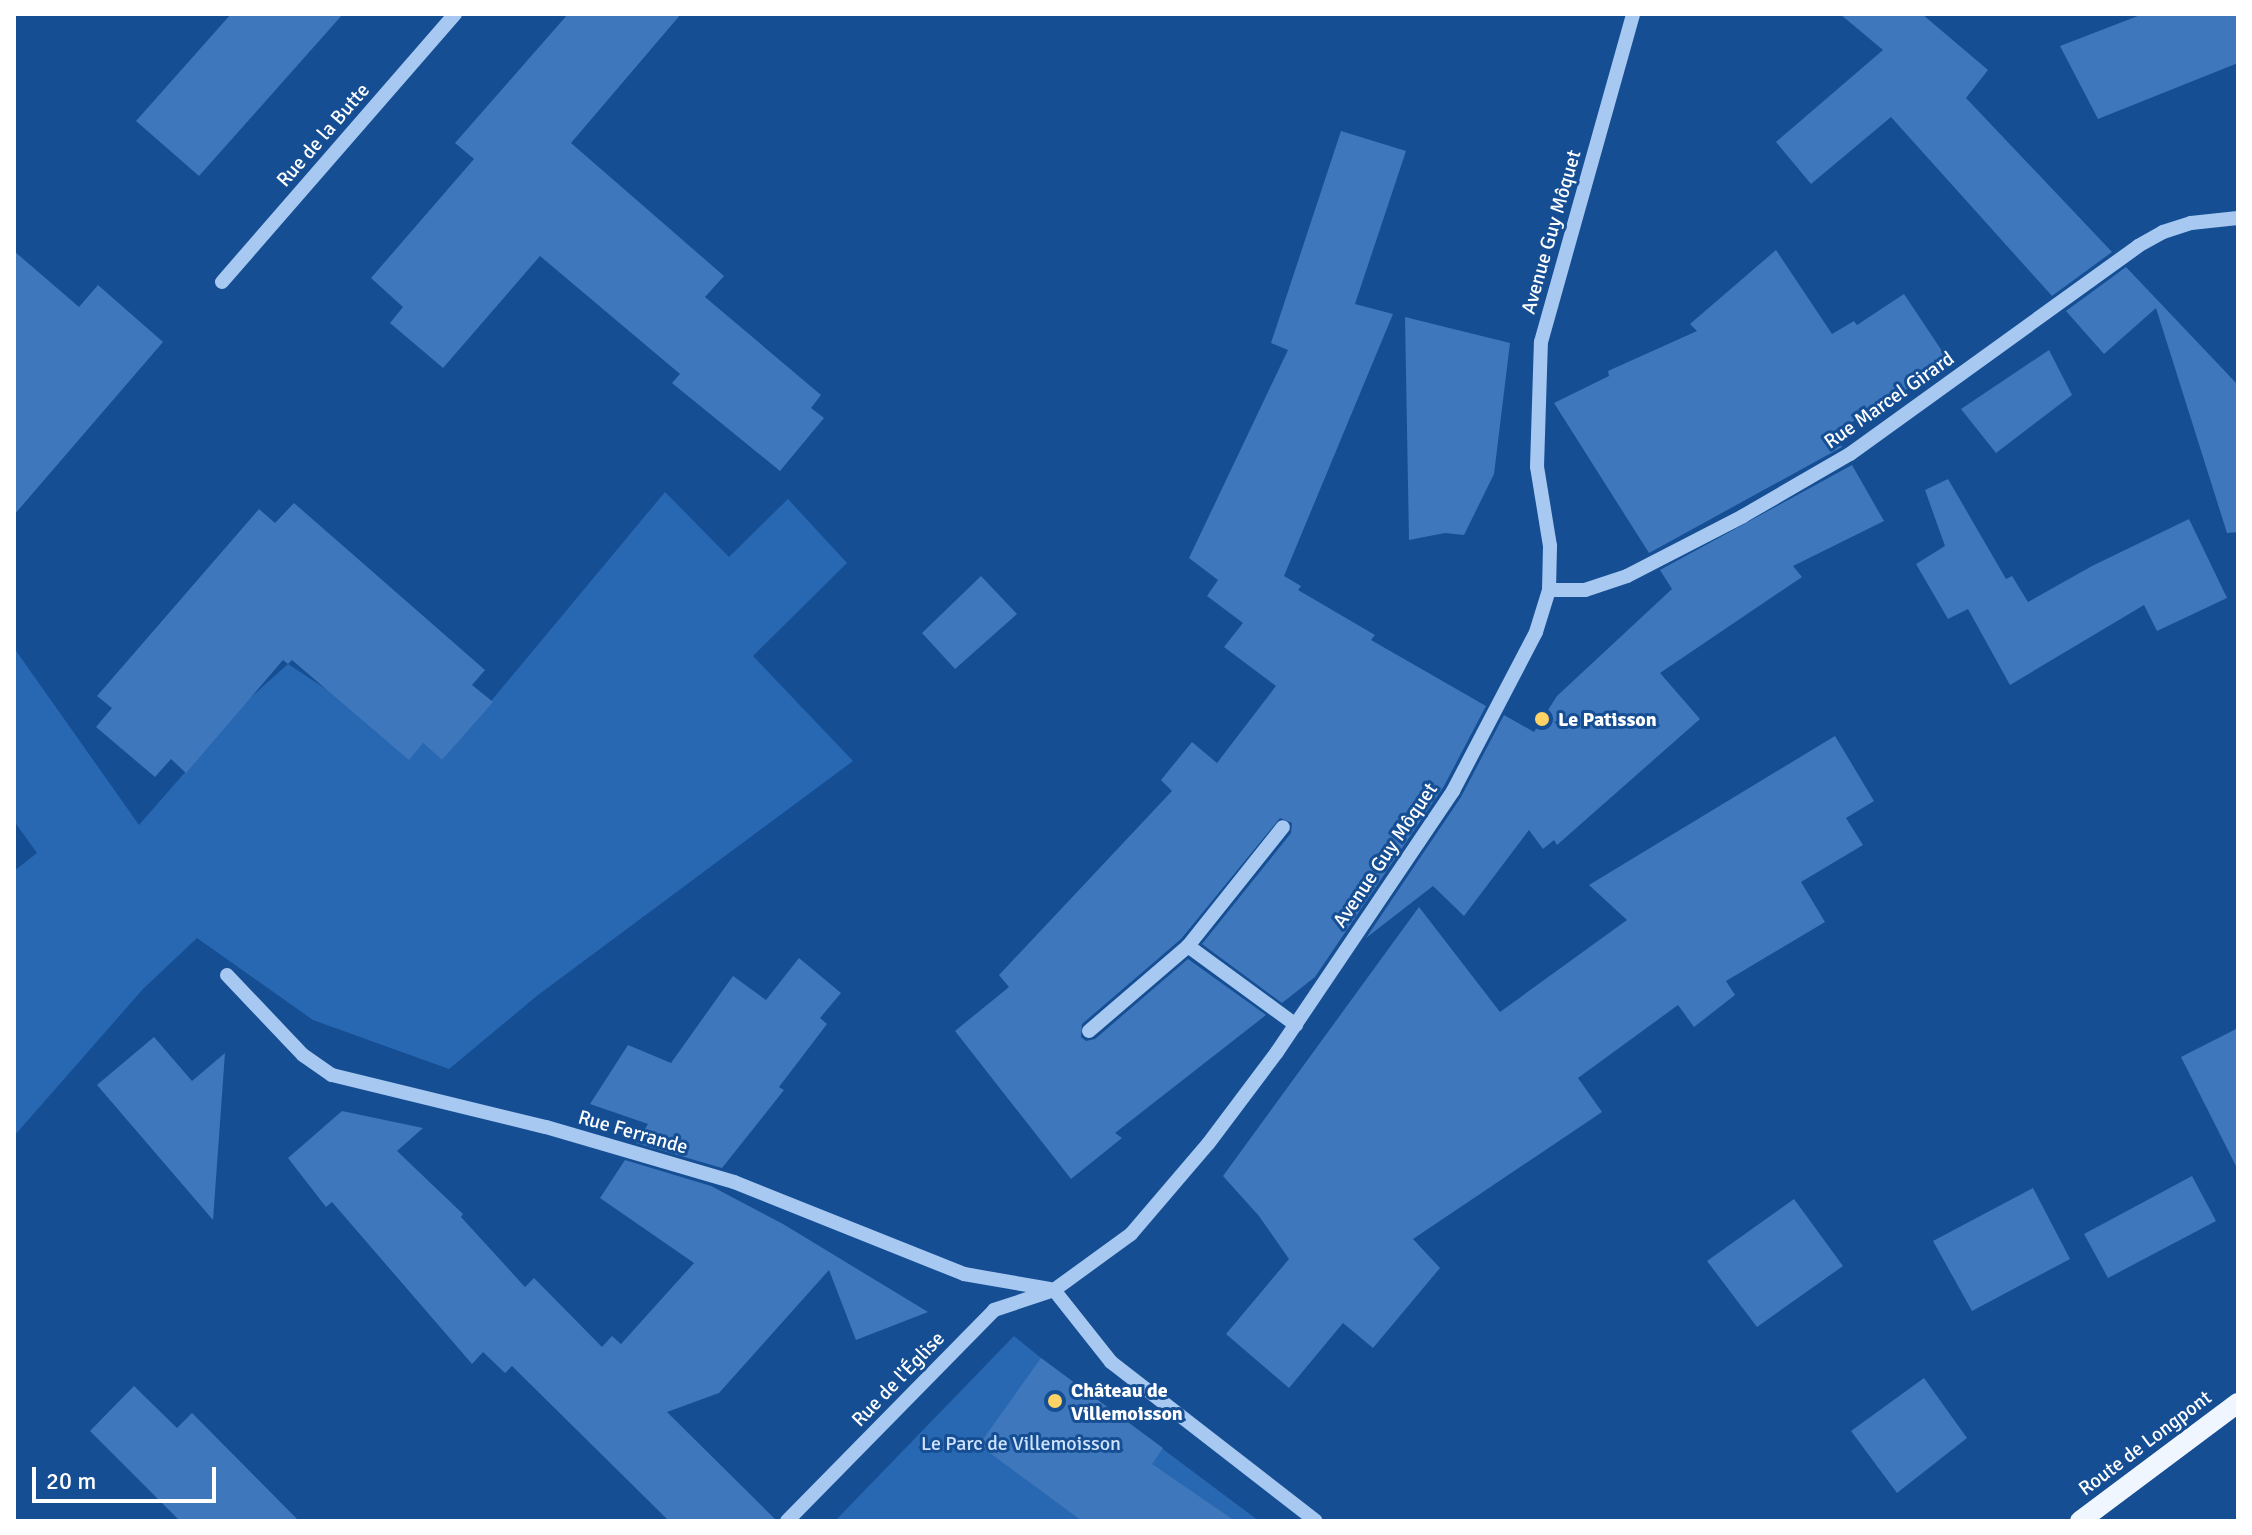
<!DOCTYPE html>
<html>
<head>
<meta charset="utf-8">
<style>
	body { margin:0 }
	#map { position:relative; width:2252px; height:1535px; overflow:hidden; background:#164e94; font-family:Signika,sans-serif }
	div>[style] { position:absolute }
	.green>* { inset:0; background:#2868b2 }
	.building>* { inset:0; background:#3e77bb }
	.minor>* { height:14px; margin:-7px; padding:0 7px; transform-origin:7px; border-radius:7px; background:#a6c8f1 }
	.major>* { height:20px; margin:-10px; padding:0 10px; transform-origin:10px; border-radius:10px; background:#f0f6ff }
	.dots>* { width:22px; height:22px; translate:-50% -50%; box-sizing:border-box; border:4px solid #164e94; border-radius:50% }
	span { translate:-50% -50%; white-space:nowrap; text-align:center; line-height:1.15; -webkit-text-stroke:6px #164e94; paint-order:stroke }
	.street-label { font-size:20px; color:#fff }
	.poi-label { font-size:20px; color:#fff; font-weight:700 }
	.left { translate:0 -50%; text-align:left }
	.park-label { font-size:20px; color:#cde2fc }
	.frame { position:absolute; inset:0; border:16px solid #fff; pointer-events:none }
	.scale { position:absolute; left:32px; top:1467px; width:184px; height:36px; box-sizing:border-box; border:4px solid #fff; border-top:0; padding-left:10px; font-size:24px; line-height:28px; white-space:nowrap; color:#fff; -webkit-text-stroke:6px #164e94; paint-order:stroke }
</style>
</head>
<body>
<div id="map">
	<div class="green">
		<i style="clip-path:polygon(665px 492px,729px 557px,788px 499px,847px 563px,753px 656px,853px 761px,538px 995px,449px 1069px,313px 1020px,197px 938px,143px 989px,14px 1136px,14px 871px,37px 853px,14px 821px,14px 648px,139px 825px,250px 698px,288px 664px,332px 693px,423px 743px,442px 760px)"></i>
		<i style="clip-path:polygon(1014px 1336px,1041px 1358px,1259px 1521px,835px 1521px)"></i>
	</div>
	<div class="building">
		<i style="clip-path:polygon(231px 14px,343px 14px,199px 176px,136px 121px)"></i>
		<i style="clip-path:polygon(568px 14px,681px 14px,571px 143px,724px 276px,705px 297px,821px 395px,811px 408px,824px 418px,780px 471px,672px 383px,680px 374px,540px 256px,443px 368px,390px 323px,403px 307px,371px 278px,474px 159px,455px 143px)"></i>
		<i style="clip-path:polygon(1840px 14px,1922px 14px,1988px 70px,1966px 98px,2112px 252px,2052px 296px,1891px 117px,1811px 184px,1776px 142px,1883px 50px)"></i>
		<i style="clip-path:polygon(2143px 14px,2238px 14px,2238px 63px,2098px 119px,2060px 46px)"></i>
		<i style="clip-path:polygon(1341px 131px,1406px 151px,1355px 304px,1393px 314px,1284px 576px,1301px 586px,1298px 590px,1375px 635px,1371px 640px,1486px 706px,1444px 786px,1315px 977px,1282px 1003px,1202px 944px,1291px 833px,1292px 823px,1280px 818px,1181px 939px,1082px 1024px,1081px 1037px,1086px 1041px,1095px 1039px,1188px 959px,1266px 1015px,1115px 1133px,1122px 1138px,1071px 1179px,955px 1031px,1009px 987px,999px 975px,1172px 791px,1161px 780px,1192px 742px,1217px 763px,1276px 686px,1224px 647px,1243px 623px,1207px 596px,1218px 580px,1189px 558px,1288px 350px,1271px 343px)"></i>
		<i style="clip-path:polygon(1776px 250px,1832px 334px,1854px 321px,1857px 325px,1904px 294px,1950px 363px,1834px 433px,1842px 447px,1649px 553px,1554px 403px,1609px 376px,1608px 371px,1697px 331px,1690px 324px)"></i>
		<i style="clip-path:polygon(14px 251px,79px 307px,98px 285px,163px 342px,14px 515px)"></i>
		<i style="clip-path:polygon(2126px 267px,2238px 385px,2238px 532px,2227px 533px,2156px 308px,2104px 354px,2066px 311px)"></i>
		<i style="clip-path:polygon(1405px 317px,1510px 343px,1494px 474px,1464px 535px,1445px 533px,1409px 540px)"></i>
		<i style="clip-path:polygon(2049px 350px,2072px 395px,1996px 453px,1961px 409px)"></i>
		<i style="clip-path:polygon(1852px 465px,1884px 521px,1793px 566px,1802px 577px,1660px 673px,1700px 719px,1557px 845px,1554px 840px,1543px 849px,1529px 830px,1464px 916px,1433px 886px,1366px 938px,1461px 797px,1504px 715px,1534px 732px,1557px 696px,1672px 589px,1660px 570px)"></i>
		<i style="clip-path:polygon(1948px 479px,2006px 579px,2012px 576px,2028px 602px,2092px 566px,2189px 519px,2227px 598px,2157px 631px,2144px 605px,2010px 685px,1968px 609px,1948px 619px,1916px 564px,1945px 546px,1925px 490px)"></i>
		<i style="clip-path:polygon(294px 503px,485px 670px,472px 685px,493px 702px,442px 760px,423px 743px,409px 760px,292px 660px,288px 664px,283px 660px,186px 773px,171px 759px,155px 777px,96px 727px,112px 708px,97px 696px,259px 509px,275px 523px)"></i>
		<i style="clip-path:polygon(981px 576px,1017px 614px,955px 669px,922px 633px)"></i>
		<i style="clip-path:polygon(1835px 736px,1874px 801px,1846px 818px,1863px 845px,1801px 882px,1825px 922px,1726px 981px,1735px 995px,1694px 1027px,1678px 1005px,1578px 1078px,1602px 1112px,1413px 1239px,1440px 1268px,1373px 1348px,1343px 1323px,1289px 1388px,1226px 1334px,1289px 1259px,1259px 1216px,1223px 1176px,1419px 907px,1500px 1012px,1627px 920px,1589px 885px)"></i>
		<i style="clip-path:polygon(799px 958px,841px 993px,820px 1018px,827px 1024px,779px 1087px,784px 1090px,722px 1168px,636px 1143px,648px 1124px,590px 1104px,628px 1045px,671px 1063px,733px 976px,766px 1000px)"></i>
		<i style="clip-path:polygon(2238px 1028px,2238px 1170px,2181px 1057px)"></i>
		<i style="clip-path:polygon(154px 1037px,192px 1081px,225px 1053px,213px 1220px,97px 1085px)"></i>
		<i style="clip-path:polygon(342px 1111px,423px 1128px,397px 1151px,463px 1214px,461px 1217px,525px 1287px,534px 1278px,602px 1347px,612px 1336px,621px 1344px,694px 1263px,600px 1198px,625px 1160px,711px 1186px,783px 1224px,928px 1312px,856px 1340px,829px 1270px,719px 1393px,667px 1412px,777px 1521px,669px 1521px,512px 1366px,505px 1373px,483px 1352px,472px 1364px,332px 1202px,326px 1207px,288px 1158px)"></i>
		<i style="clip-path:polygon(2192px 1176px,2216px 1221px,2108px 1278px,2084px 1234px)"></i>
		<i style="clip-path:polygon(2033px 1188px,2070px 1259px,1972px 1311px,1933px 1241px)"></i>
		<i style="clip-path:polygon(1794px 1199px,1843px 1266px,1757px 1327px,1707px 1261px)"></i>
		<i style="clip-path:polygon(1041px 1358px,1163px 1448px,1152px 1464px,1235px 1521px,1082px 1521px,979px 1445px)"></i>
		<i style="clip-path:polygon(1924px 1378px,1967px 1438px,1897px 1493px,1851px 1431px)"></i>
		<i style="clip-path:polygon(134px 1386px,177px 1428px,192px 1413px,299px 1521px,180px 1521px,90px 1431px)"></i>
	</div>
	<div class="minor">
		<i style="left:222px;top:282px;width:355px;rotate:-49deg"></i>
		<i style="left:1549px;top:590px;width:36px"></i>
		<i style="left:1585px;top:590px;width:44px;rotate:-18.4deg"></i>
		<i style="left:1627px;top:576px;width:131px;rotate:-27.3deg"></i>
		<i style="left:1743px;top:516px;width:124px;rotate:-30.1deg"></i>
		<i style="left:1850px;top:454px;width:355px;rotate:-35.8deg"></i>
		<i style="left:2138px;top:246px;width:29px;rotate:-29deg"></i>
		<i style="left:2163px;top:232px;width:29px;rotate:-18deg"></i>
		<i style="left:2191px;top:223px;width:47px;rotate:-6.1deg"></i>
		<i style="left:1188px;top:946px;width:134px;rotate:36.2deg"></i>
		<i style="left:227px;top:975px;width:110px;rotate:46.5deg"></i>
		<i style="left:303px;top:1055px;width:35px;rotate:35deg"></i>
		<i style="left:332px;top:1075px;width:220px;rotate:13.7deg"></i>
		<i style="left:546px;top:1127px;width:196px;rotate:16.3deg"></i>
		<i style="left:734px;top:1182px;width:248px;rotate:21.8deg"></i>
		<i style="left:964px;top:1274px;width:87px;rotate:9.9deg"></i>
		<i style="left:1089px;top:1031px;width:130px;rotate:-40.6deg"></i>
		<i style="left:1188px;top:946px;width:152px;rotate:-51.4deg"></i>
		<i style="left:1054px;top:1290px;width:92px;rotate:51.6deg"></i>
		<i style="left:1111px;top:1362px;width:259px;rotate:37.8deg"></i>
		<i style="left:787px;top:1521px;width:296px;rotate:-45.5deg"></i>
		<i style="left:994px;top:1310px;width:63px;rotate:-18.4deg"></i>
		<i style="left:1054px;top:1290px;width:95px;rotate:-36deg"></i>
		<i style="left:1131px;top:1234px;width:118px;rotate:-49.5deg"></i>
		<i style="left:1208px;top:1144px;width:115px;rotate:-53.1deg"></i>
		<i style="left:1277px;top:1052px;width:315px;rotate:-56deg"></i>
		<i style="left:1453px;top:791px;width:179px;rotate:-62.4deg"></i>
		<i style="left:1536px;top:632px;width:44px;rotate:-72.8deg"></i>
		<i style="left:1549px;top:590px;width:44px;rotate:-88.7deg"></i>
		<i style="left:1550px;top:546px;width:80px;rotate:-99.3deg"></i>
		<i style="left:1537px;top:467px;width:125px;rotate:-88.2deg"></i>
		<i style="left:1541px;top:342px;width:341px;rotate:-74.3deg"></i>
	</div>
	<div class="major">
		<i style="left:2080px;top:1521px;width:197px;rotate:-36.8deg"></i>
	</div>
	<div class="dots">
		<i style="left:1542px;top:719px;background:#ffd266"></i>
		<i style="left:1055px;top:1401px;background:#ffd266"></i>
	</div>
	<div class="street-label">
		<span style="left:323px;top:135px;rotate:-49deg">Rue de la Butte</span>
		<span style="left:1551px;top:232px;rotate:-74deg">Avenue Guy Môquet</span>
		<span style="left:1889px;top:400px;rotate:-35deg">Rue Marcel Girard</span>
		<span style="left:1385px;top:855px;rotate:-56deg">Avenue Guy Môquet</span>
		<span style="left:633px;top:1132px;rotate:16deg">Rue Ferrande</span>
		<span style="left:898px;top:1379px;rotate:-46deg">Rue de l'Église</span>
		<span style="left:2145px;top:1443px;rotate:-37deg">Route de Longpont</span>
	</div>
	<div class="poi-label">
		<span class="left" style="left:1558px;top:719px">Le Patisson</span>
		<span class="left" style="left:1071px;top:1402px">Château de<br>Villemoisson</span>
	</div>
	<div class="park-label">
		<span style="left:1021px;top:1443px">Le Parc de Villemoisson</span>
	</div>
	<div class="frame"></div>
	<div class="scale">20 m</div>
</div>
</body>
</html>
